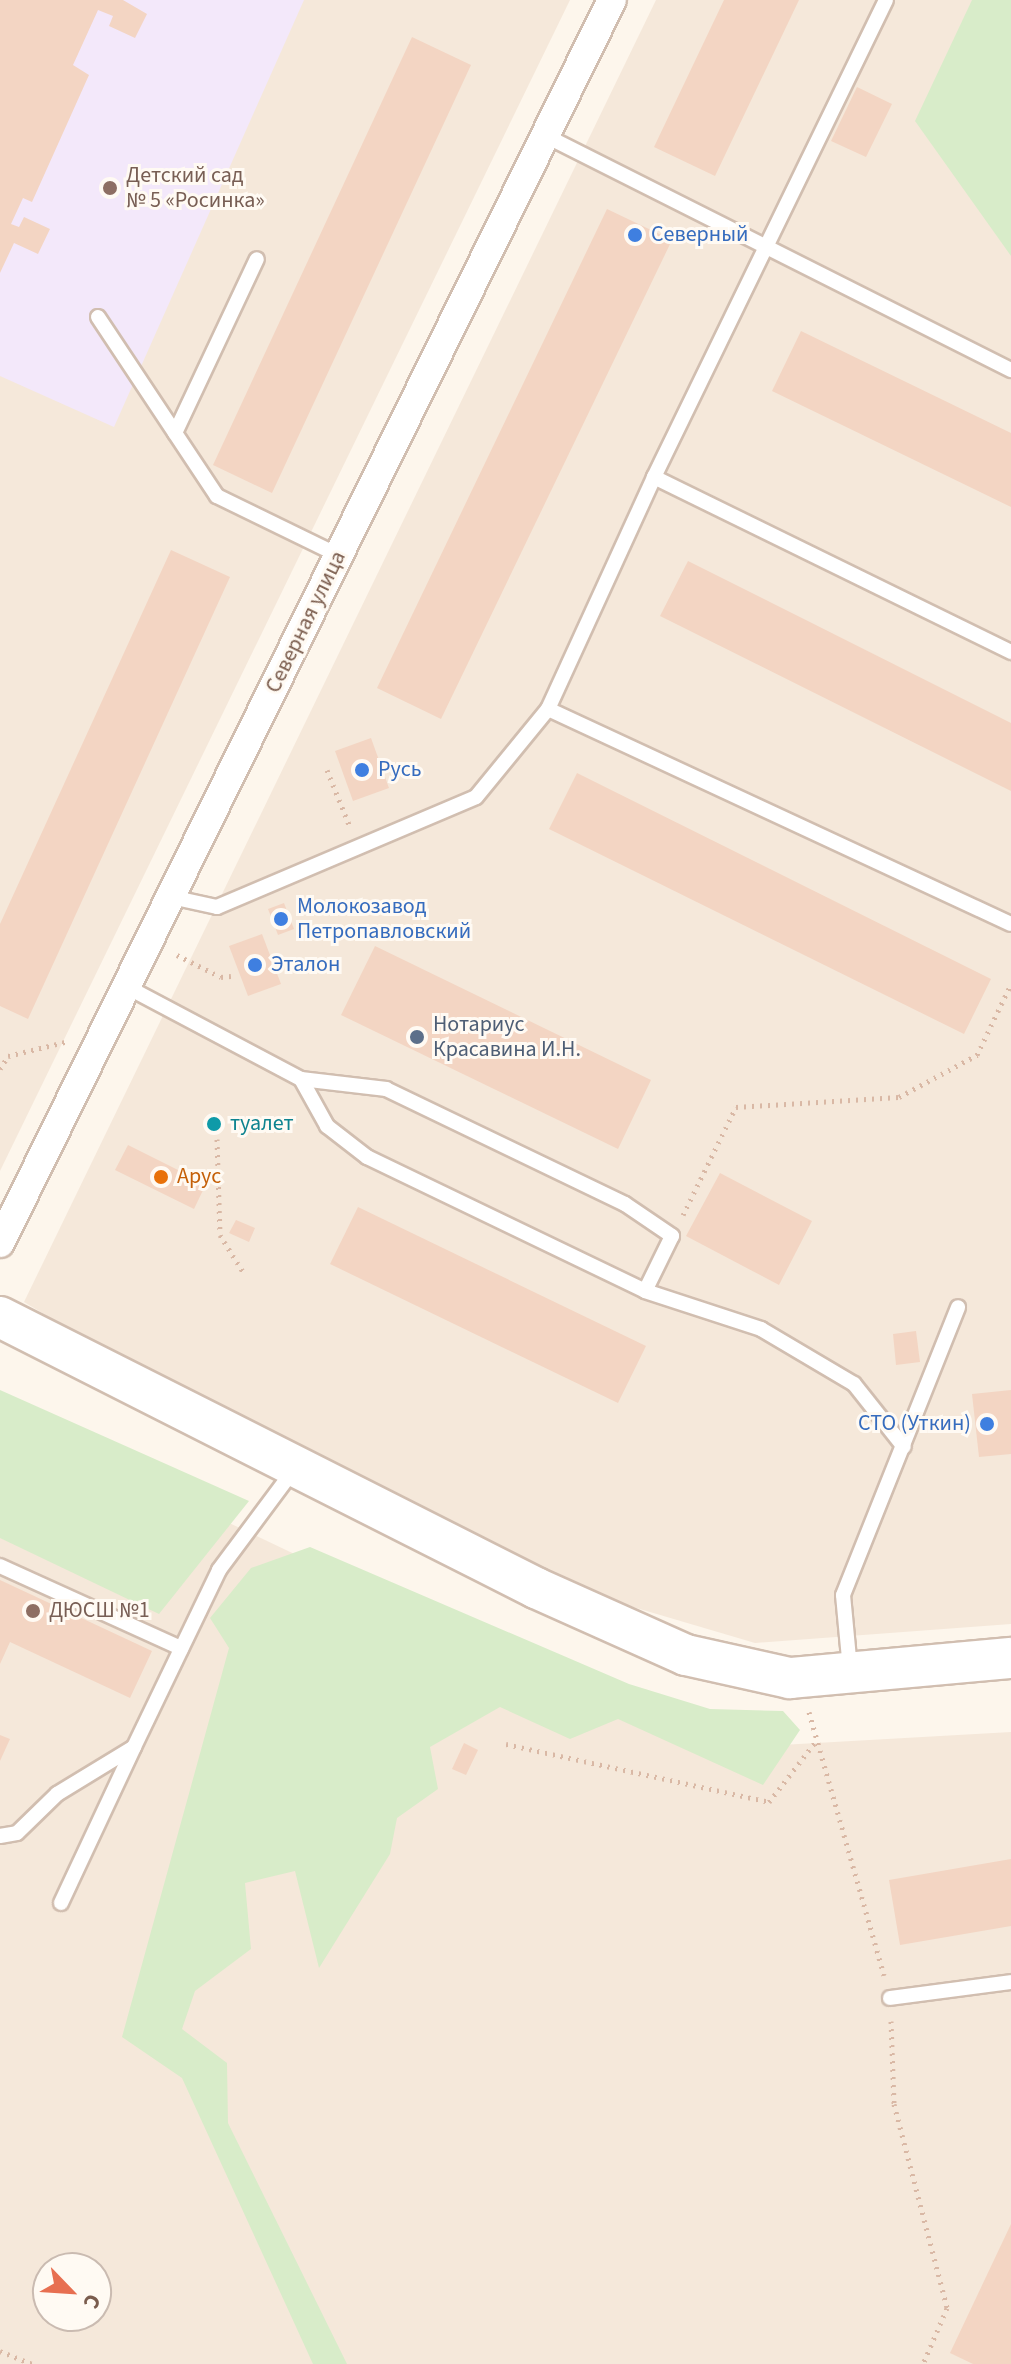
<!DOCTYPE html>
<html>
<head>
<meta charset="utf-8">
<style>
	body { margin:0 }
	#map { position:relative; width:1011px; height:2364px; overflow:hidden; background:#fdf6ec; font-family:"Source Sans 3",sans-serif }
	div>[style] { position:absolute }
	.residential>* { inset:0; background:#f5e8da }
	.education>* { inset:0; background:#f3e8fa }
	.green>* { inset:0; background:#d8ecc9 }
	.building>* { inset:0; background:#f3d5c3 }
	.path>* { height:5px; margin-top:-2.5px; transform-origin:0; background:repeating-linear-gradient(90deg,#d9b8a5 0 2px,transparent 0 8px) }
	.roads { filter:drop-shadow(2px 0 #d1beb0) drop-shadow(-2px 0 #d1beb0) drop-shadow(0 2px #d1beb0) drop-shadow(0 -2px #d1beb0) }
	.lane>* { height:14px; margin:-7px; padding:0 7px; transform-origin:7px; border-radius:7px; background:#fff }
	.street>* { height:28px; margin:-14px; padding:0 14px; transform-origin:14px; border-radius:14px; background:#fff }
	.secondary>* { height:40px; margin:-20px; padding:0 20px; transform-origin:20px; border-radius:20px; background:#fff }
	.dots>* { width:22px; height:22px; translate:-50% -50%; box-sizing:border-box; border:4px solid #fffaf3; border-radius:50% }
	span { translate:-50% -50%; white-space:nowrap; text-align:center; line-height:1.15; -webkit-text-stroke:6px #fffaf3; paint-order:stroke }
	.education-label { font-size:22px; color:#785e54 }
	.left { translate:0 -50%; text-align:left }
	.shop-label { font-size:22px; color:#366cbe }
	.right { translate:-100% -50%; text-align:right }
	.street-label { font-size:22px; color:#7a5c4d }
	.service-label { font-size:22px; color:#4e5e75 }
	.culture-label { font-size:22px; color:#0d838f }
	.food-label { font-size:22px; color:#c56008 }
	.north { position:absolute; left:32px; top:2252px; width:80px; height:80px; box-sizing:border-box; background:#fffaf3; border:2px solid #cabbb1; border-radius:50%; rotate:115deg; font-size:22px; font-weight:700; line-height:32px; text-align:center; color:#7a5c4d }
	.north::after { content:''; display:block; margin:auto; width:28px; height:36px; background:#e76f51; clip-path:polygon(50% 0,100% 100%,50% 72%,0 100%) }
</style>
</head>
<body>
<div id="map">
	<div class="residential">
		<i style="clip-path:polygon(0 0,570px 0,0 1171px)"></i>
		<i style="clip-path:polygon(656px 0,1011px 0,1011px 1624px,755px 1643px,589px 1594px,280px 1456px,24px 1302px)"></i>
		<i style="clip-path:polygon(evenodd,13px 1420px,519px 1661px,781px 1745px,1011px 1732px,1011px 2364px,0 2364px,0 1448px,13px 1420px,48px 2268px,96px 2268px,96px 2316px,48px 2316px,48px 2268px)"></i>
	</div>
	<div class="education">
		<i style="clip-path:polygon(0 0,304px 0,114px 427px,0 376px)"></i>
	</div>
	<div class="green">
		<i style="clip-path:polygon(972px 0,1011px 0,1011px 256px,915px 121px)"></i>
		<i style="clip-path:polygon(0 1390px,249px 1501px,159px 1614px,0 1538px)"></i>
		<i style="clip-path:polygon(310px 1547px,629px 1684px,710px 1709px,783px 1711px,800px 1730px,763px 1785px,618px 1719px,570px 1739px,500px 1707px,430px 1747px,438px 1789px,397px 1818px,390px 1854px,319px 1968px,295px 1871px,245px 1883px,251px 1949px,195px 1991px,182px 2029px,227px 2063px,228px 2123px,347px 2364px,313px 2364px,182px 2078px,122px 2037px,229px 1648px,210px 1618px,251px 1568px)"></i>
	</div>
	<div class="building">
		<i style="clip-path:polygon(0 0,123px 0,147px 14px,135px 38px,109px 26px,113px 16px,98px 10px,73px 65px,89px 75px,32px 202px,23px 198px,11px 224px,19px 227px,24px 217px,50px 229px,38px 254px,14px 243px,0 273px)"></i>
		<i style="clip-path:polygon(724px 0,799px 0,715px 176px,654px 147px)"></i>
		<i style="clip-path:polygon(412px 37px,471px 65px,272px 493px,213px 465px)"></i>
		<i style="clip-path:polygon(857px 87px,892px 104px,866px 157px,831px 141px)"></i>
		<i style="clip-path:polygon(607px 209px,672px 240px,441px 719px,377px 688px)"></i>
		<i style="clip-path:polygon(801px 331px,1011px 433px,1011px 507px,772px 391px)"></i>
		<i style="clip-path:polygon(171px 550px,230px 577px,28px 1019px,0 1006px,0 924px)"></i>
		<i style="clip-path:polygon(688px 561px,1011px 723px,1011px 791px,660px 616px)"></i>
		<i style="clip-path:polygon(371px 738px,389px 788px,353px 801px,335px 751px)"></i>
		<i style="clip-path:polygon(577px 773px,991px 979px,964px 1034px,549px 829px)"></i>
		<i style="clip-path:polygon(284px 903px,294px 929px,278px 935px,268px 909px)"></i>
		<i style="clip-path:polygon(262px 934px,281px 984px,248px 996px,229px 946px)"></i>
		<i style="clip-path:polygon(375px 946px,651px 1080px,618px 1149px,341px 1015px)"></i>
		<i style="clip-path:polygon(209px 1117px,223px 1123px,219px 1131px,206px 1125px)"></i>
		<i style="clip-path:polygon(128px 1145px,206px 1184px,194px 1209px,115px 1170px)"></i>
		<i style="clip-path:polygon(720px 1173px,812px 1221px,779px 1285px,686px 1236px)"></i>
		<i style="clip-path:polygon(358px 1207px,646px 1346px,618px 1403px,330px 1264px)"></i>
		<i style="clip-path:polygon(236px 1220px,255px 1228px,249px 1242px,229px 1233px)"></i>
		<i style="clip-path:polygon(916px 1331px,920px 1362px,896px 1365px,893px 1334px)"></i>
		<i style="clip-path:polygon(1011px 1390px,1011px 1454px,979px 1457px,972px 1394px)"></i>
		<i style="clip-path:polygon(0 1580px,152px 1651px,130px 1698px,10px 1642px,0 1664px)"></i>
		<i style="clip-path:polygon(0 1735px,10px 1739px,0 1761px)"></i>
		<i style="clip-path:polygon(464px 1743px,478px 1750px,466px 1775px,452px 1769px)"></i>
		<i style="clip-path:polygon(1011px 1859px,1011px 1926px,900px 1945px,889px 1880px)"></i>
		<i style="clip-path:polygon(1011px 2224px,1011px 2364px,973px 2364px,950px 2353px)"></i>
	</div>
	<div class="path">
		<i style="left:327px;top:770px;width:61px;rotate:68deg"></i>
		<i style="left:177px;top:955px;width:49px;rotate:26.6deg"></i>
		<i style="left:221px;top:977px;width:10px;rotate:-6deg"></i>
		<i style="left:0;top:1069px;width:15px;rotate:-58deg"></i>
		<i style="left:8px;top:1056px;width:59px;rotate:-13.8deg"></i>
		<i style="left:217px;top:1139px;width:96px;rotate:88.2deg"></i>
		<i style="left:220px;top:1235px;width:47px;rotate:58deg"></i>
		<i style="left:683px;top:1215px;width:120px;rotate:-63.9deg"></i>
		<i style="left:736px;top:1107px;width:163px;rotate:-3.5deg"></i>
		<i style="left:899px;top:1097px;width:89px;rotate:-28.3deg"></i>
		<i style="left:977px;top:1055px;width:79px;rotate:-64.4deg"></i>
		<i style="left:809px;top:1712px;width:274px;rotate:74.1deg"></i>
		<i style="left:506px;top:1744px;width:269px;rotate:12.4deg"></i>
		<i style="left:769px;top:1802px;width:78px;rotate:-52.3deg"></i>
		<i style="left:891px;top:2021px;width:83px;rotate:87.9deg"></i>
		<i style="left:894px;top:2104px;width:211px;rotate:75.4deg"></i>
		<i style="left:947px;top:2308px;width:61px;rotate:113.2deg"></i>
		<i style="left:0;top:2351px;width:35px;rotate:22deg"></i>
	</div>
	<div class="roads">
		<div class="lane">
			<i style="left:546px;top:136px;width:521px;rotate:26.71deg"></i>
			<i style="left:98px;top:317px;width:215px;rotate:56.4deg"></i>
			<i style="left:217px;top:496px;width:135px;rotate:26deg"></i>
			<i style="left:175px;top:433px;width:192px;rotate:-64.8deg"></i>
			<i style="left:654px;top:477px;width:530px;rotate:-64.06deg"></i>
			<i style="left:548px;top:709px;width:255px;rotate:-65.4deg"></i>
			<i style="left:654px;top:477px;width:398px;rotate:26.1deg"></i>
			<i style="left:171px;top:897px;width:47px;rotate:12.3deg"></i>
			<i style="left:217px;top:907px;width:281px;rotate:-23deg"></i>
			<i style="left:476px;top:797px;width:114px;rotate:-50.7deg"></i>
			<i style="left:548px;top:709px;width:510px;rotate:24.91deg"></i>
			<i style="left:129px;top:988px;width:195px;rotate:27.9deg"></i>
			<i style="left:301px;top:1079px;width:86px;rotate:6.7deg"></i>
			<i style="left:386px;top:1089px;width:265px;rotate:25.7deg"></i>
			<i style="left:625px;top:1204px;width:57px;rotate:34.2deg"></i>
			<i style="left:672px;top:1236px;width:61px;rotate:116.1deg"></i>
			<i style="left:301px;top:1079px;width:54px;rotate:61deg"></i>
			<i style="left:327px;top:1126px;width:51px;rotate:37.8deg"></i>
			<i style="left:367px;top:1157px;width:309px;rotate:25.7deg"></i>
			<i style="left:645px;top:1291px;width:122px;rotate:18.1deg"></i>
			<i style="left:761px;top:1329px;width:108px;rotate:30.6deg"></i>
			<i style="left:854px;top:1384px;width:80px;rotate:51.6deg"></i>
			<i style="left:0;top:1566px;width:199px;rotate:24.4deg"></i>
			<i style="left:850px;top:1669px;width:74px;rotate:-95.4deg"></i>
			<i style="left:843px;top:1595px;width:310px;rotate:-68.2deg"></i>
			<i style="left:0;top:1836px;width:17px;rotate:-10deg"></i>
			<i style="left:17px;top:1833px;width:56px;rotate:-44.3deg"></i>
			<i style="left:57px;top:1794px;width:90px;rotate:-31.4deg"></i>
			<i style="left:134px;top:1747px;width:196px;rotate:-64.3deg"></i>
			<i style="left:219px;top:1570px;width:127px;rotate:-53.3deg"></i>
			<i style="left:61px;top:1903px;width:172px;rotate:-64.9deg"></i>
			<i style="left:890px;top:1998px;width:122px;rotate:-7.5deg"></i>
		</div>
		<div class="street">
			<i style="left:0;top:1243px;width:1385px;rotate:-63.79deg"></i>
		</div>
		<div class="secondary">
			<i style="left:0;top:1317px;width:601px;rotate:26.82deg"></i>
			<i style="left:536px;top:1588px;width:164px;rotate:24.1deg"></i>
			<i style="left:686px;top:1655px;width:107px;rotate:12.5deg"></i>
			<i style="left:790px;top:1678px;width:222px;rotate:-5.2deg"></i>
		</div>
	</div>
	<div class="dots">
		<i style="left:110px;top:188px;background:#8d6e63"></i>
		<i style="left:635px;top:235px;background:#3f7fe0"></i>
		<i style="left:362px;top:770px;background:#3f7fe0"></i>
		<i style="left:281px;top:919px;background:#3f7fe0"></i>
		<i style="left:255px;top:965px;background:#3f7fe0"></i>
		<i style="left:417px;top:1037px;background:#5c6f8a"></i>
		<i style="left:214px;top:1124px;background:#0f9aa8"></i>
		<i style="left:161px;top:1177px;background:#e8710a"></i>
		<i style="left:987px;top:1424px;background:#3f7fe0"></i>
		<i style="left:33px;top:1611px;background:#8d6e63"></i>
	</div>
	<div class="education-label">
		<span class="left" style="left:126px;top:188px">Детский сад<br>№ 5 «Росинка»</span>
		<span class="left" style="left:49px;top:1611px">ДЮСШ №1</span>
	</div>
	<div class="shop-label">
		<span class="left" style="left:651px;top:235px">Северный</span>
		<span class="left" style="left:378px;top:770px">Русь</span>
		<span class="left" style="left:297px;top:919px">Молокозавод<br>Петропавловский</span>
		<span class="left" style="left:271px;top:965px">Эталон</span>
		<span class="right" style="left:971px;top:1424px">СТО (Уткин)</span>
	</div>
	<div class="street-label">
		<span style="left:306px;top:622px;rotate:-64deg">Северная улица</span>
	</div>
	<div class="service-label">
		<span class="left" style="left:433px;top:1037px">Нотариус<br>Красавина И.Н.</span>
	</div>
	<div class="culture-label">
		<span class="left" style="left:230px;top:1124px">туалет</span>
	</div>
	<div class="food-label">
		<span class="left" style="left:177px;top:1177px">Арус</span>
	</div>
	<div class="north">С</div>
</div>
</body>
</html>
